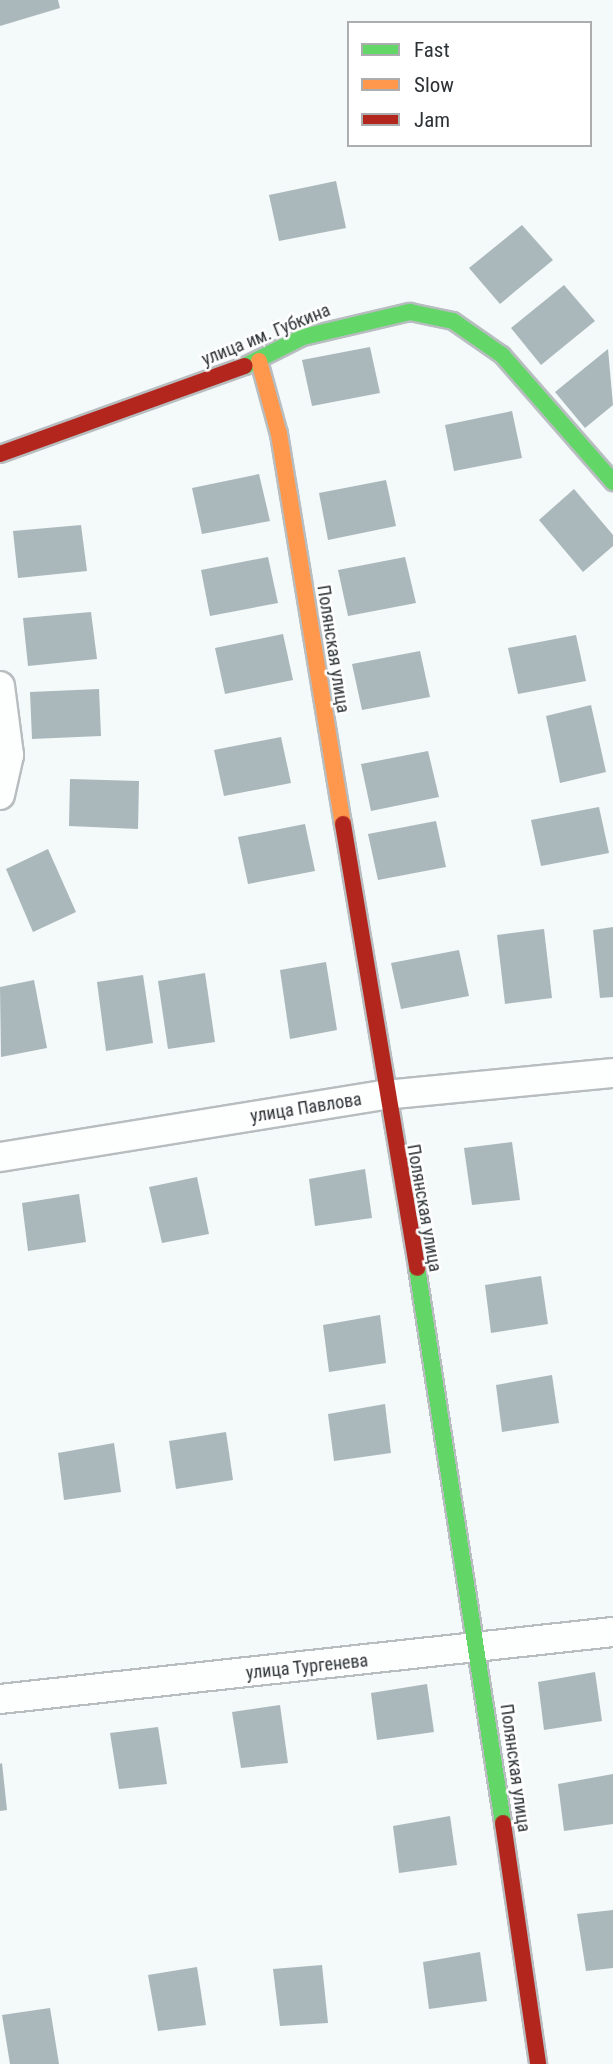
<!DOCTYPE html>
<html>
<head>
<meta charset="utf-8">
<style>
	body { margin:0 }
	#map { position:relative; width:613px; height:2064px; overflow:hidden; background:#f4f9fa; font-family:"Roboto Condensed",sans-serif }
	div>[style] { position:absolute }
	.building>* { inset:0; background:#aab8bc }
	.roads { filter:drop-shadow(2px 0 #b8bdbf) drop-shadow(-2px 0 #b8bdbf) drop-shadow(0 2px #b8bdbf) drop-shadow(0 -2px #b8bdbf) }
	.street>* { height:28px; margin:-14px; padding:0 14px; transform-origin:14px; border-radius:14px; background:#fdfefe }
	.fast>* { height:16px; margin:-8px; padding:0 8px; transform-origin:8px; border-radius:8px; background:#63d668 }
	.slow>* { height:16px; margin:-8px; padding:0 8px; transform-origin:8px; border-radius:8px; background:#ff974d }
	.jam>* { height:16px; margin:-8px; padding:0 8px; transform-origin:8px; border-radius:8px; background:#b3261e }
	span { translate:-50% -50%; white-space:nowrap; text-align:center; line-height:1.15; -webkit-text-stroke:5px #fff; paint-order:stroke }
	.street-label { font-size:18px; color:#2c3235 }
	.legend { position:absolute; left:347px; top:21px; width:245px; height:126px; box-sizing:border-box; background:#fff; border:2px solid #abadae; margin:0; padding:9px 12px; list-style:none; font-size:21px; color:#2c3235 }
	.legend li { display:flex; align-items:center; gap:14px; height:35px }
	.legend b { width:35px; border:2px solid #abadae }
</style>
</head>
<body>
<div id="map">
	<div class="building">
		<i style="clip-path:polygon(0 0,58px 0,60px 8px,0 26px)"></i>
		<i style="clip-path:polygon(336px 181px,346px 228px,279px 241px,269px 195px)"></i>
		<i style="clip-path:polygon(522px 225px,553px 260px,500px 304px,469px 268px)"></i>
		<i style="clip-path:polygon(564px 285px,595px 321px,541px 365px,511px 328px)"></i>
		<i style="clip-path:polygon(370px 347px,380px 393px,312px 406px,302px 360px)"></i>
		<i style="clip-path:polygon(608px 349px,613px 405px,585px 428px,555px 392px)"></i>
		<i style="clip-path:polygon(512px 411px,522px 458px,454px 471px,445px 425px)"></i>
		<i style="clip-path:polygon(259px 474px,270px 521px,202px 534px,192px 488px)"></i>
		<i style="clip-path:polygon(386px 480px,396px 526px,328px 540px,319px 493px)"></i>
		<i style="clip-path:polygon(574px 489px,613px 535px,613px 546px,583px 572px,539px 520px)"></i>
		<i style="clip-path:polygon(81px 525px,87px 571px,18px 578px,13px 531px)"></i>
		<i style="clip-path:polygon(268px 557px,278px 603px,210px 616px,201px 570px)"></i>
		<i style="clip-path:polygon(405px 557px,416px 603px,348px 616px,338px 570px)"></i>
		<i style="clip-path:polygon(91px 612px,97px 659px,28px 666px,23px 618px)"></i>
		<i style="clip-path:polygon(283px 634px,293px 680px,225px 694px,215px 648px)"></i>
		<i style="clip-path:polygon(576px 635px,586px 681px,518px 694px,508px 648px)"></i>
		<i style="clip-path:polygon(420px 651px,430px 697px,362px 710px,352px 664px)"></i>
		<i style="clip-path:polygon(99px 689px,101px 736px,32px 739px,30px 692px)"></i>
		<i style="clip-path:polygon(591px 705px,606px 772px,560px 783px,546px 716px)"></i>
		<i style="clip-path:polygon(281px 737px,291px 783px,224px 796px,214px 750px)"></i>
		<i style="clip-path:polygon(428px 751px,439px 797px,371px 811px,361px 764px)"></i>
		<i style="clip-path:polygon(70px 779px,139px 781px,138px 829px,69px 826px)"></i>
		<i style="clip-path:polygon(599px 807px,609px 853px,541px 866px,531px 820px)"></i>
		<i style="clip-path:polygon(436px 821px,446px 867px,378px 880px,368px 834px)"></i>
		<i style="clip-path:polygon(305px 824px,315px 871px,248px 884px,238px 837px)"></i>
		<i style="clip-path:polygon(48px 849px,76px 912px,33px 932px,6px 869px)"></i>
		<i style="clip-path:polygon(613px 927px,613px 997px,600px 998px,593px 930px)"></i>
		<i style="clip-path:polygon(544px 929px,552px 998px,505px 1004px,497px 935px)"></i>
		<i style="clip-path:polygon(459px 950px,469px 996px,401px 1009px,391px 963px)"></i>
		<i style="clip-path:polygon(326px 962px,337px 1030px,290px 1039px,280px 970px)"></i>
		<i style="clip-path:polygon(205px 973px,215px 1042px,168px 1049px,158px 981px)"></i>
		<i style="clip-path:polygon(143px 975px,153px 1043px,106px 1051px,97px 982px)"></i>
		<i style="clip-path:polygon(34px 980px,47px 1048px,1px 1057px,0 987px)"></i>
		<i style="clip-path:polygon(512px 1142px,520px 1200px,472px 1205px,464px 1148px)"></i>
		<i style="clip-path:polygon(365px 1169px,372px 1218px,315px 1226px,309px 1179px)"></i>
		<i style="clip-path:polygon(197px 1177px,209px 1234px,162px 1243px,149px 1187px)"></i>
		<i style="clip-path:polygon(79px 1194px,86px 1242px,28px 1251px,22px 1203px)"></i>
		<i style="clip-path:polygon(541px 1276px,548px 1324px,491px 1333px,485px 1285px)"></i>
		<i style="clip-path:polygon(380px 1315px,386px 1363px,329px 1372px,323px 1325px)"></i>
		<i style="clip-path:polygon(552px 1375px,559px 1423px,502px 1432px,496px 1385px)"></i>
		<i style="clip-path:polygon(385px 1404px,391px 1453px,334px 1461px,328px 1414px)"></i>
		<i style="clip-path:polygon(226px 1432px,233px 1480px,176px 1489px,169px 1441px)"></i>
		<i style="clip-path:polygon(114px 1443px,121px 1492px,64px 1500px,58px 1453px)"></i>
		<i style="clip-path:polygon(595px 1672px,602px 1721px,544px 1730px,538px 1682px)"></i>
		<i style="clip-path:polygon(427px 1684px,434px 1732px,377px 1740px,371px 1693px)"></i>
		<i style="clip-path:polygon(280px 1705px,288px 1763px,241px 1768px,232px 1712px)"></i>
		<i style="clip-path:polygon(158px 1727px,167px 1784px,119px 1789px,110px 1733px)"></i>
		<i style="clip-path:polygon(2px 1763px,7px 1810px,0 1811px,0 1764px)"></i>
		<i style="clip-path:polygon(613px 1774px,613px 1824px,564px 1831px,558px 1784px)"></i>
		<i style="clip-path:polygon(450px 1816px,457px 1865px,399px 1873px,393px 1826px)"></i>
		<i style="clip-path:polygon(613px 1910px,613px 1968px,586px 1971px,577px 1914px)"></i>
		<i style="clip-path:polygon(480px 1952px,487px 2001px,429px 2009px,423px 1962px)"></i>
		<i style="clip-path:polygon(322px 1965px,328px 2023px,280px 2026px,273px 1969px)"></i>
		<i style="clip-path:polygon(197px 1967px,206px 2025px,158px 2031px,148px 1975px)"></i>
		<i style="clip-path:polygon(50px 2008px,59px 2064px,10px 2064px,2px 2015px)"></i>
	</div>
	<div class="roads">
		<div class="street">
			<i style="left:0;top:686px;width:70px;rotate:82.6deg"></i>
			<i style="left:9px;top:755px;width:41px;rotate:102.7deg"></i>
			<i style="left:0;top:1157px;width:389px;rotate:-9.2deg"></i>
			<i style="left:384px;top:1095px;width:230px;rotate:-5.5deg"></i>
			<i style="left:0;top:1699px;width:617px;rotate:-6.24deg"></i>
		</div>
		<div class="fast">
			<i style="left:245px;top:366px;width:65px;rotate:-26.6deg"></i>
			<i style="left:303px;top:337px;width:110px;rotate:-13.2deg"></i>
			<i style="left:410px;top:312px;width:44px;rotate:11.8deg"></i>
			<i style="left:453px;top:321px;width:60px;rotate:34.8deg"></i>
			<i style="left:502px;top:355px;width:169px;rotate:48.8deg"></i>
			<i style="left:417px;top:1268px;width:562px;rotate:81.19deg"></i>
		</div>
		<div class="slow">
			<i style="left:259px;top:361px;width:76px;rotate:74.7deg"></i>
			<i style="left:279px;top:434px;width:395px;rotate:80.7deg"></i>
		</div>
		<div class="jam">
			<i style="left:0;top:454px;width:260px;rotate:-19.8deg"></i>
			<i style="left:343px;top:824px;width:450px;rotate:80.5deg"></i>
			<i style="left:503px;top:1823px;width:244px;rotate:81.7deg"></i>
		</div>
	</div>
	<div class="street-label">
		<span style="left:266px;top:335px;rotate:-22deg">улица им. Губкина</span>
		<span style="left:333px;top:649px;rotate:81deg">Полянская улица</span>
		<span style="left:306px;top:1108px;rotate:-9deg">улица Павлова</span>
		<span style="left:424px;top:1208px;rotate:80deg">Полянская улица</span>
		<span style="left:307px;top:1667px;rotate:-6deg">улица Тургенева</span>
		<span style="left:515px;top:1768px;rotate:82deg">Полянская улица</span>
	</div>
	<ul class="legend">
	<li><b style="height:9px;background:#63d668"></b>Fast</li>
	<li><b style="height:9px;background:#ff974d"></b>Slow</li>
	<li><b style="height:9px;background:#b3261e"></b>Jam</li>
	</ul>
</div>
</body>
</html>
